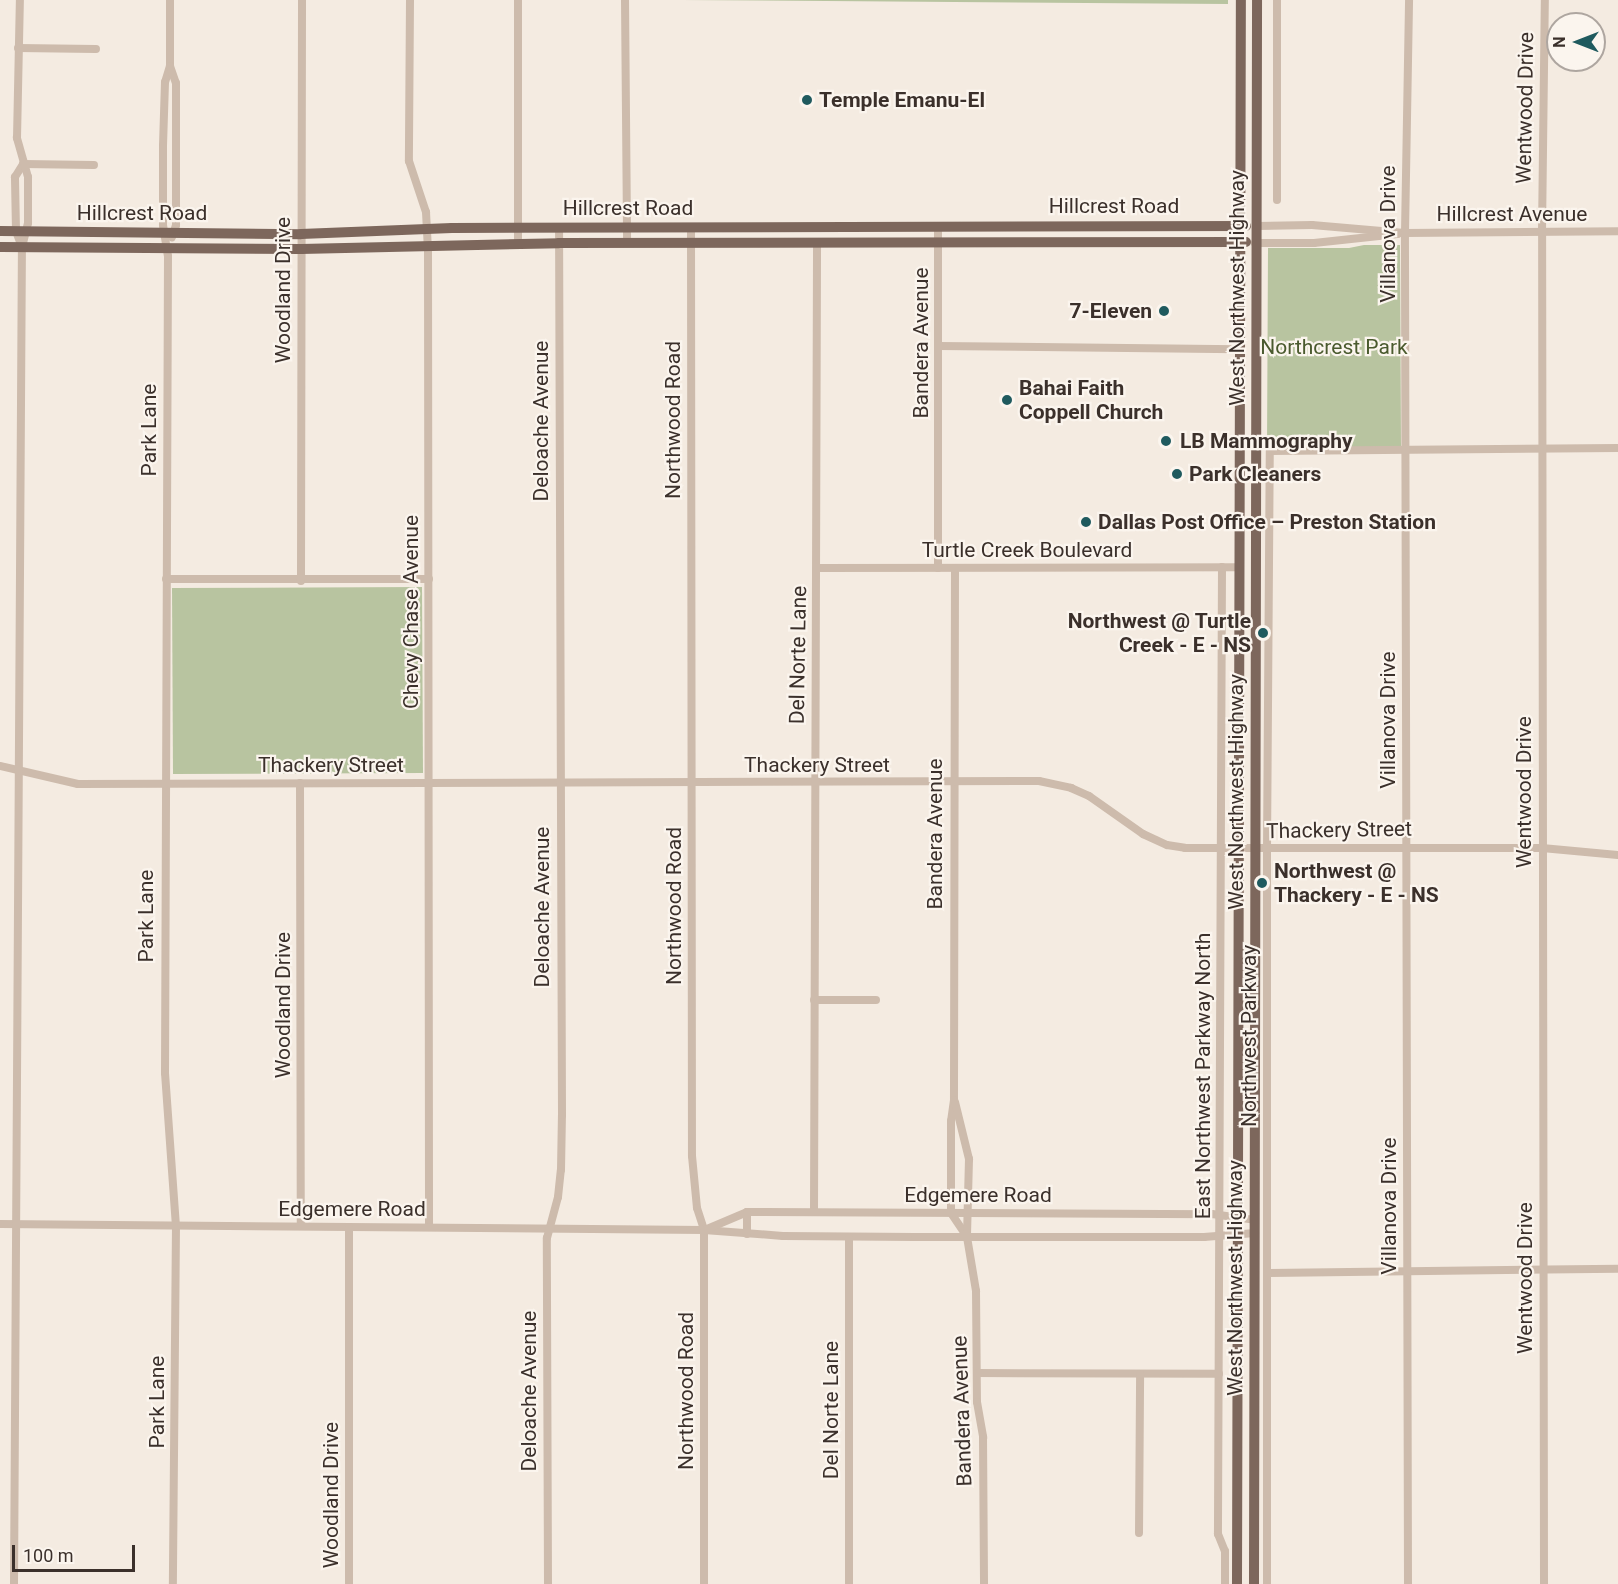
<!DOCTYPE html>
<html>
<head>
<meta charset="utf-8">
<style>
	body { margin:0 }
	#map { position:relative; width:1618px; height:1584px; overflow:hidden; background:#f4ebe1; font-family:Roboto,sans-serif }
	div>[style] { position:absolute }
	.green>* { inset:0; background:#b8c4a0 }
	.minor>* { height:8px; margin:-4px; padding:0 4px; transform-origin:4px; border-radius:4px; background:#cdbbac }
	.major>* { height:10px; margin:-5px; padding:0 5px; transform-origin:5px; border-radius:5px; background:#7d675c }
	.dots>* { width:16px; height:16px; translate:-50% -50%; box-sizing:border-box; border:3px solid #fbf5ee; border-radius:50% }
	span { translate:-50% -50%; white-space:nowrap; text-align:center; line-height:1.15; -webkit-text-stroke:4.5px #fbf5ee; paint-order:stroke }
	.poi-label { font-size:21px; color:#3b302b; font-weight:700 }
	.left { translate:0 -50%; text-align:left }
	.right { translate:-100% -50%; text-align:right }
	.street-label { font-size:21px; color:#3b302b }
	.park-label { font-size:21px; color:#4a5a2e }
	.north { position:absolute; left:1546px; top:12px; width:60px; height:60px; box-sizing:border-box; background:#fbf5ee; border:2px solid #aea6a0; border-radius:50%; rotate:270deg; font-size:16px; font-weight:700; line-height:24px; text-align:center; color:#3b302b }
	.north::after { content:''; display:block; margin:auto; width:21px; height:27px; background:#1f5a5e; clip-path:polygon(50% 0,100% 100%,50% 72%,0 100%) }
	.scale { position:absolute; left:12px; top:1545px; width:123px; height:27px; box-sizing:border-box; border:3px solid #3b302b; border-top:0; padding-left:8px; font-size:18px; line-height:21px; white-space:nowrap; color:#3b302b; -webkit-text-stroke:4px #fbf5ee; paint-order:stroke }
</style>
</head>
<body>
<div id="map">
	<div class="green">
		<i style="clip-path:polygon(682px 0,1228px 0,1228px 4px)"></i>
		<i style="clip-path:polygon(1364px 245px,1400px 245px,1401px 447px,1267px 448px,1268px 248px,1349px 248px)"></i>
		<i style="clip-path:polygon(422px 587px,423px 773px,173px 774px,172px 588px)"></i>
	</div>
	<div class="minor">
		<i style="left:170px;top:0;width:66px;rotate:90deg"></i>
		<i style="left:170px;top:66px;width:17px;rotate:107deg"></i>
		<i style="left:165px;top:82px;width:64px;rotate:91.8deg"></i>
		<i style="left:163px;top:146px;width:79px;rotate:90deg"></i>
		<i style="left:163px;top:225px;width:31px;rotate:81deg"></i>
		<i style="left:168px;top:256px;width:817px;rotate:90.21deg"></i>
		<i style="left:165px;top:1073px;width:152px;rotate:85.9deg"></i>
		<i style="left:176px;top:1225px;width:359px;rotate:90.5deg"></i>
		<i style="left:410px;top:0;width:161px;rotate:90.4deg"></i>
		<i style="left:409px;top:161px;width:54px;rotate:71.6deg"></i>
		<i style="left:426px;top:212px;width:33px;rotate:87deg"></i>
		<i style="left:428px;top:245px;width:982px;rotate:89.94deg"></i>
		<i style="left:625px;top:0;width:243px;rotate:89.5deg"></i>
		<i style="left:1277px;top:0;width:200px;rotate:90deg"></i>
		<i style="left:18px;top:48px;width:78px;rotate:0.7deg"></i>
		<i style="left:170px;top:66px;width:18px;rotate:71deg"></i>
		<i style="left:176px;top:83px;width:142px;rotate:90deg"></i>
		<i style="left:176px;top:225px;width:13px;rotate:108deg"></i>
		<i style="left:23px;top:164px;width:71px;rotate:0.8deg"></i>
		<i style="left:1256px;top:226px;width:56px;rotate:-1deg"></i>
		<i style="left:1312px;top:225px;width:93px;rotate:4.9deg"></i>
		<i style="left:1405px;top:233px;width:213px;rotate:-0.5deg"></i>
		<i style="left:691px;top:227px;width:929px;rotate:89.94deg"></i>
		<i style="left:692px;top:1156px;width:52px;rotate:84.5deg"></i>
		<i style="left:697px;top:1208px;width:23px;rotate:72deg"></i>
		<i style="left:704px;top:1230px;width:354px;rotate:90deg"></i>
		<i style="left:518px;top:243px;width:243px;rotate:-90deg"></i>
		<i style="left:1255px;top:243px;width:59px"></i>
		<i style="left:1314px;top:243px;width:84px;rotate:-6.1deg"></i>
		<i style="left:22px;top:247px;width:17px;rotate:-111deg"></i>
		<i style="left:16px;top:231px;width:54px;rotate:-91.1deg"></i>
		<i style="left:15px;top:177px;width:15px;rotate:-58deg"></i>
		<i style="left:939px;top:346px;width:299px;rotate:0.6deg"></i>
		<i style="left:1222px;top:567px;width:967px;rotate:90.24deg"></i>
		<i style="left:1218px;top:1534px;width:18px;rotate:68deg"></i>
		<i style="left:1225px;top:1551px;width:33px;rotate:90deg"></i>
		<i style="left:817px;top:568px;width:421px;rotate:-0.1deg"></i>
		<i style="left:938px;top:568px;width:341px;rotate:-90deg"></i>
		<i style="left:955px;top:568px;width:532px;rotate:90.11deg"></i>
		<i style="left:954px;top:1100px;width:21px;rotate:98deg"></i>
		<i style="left:951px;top:1121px;width:92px;rotate:90deg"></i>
		<i style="left:951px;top:1213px;width:29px;rotate:56deg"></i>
		<i style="left:166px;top:579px;width:263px"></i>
		<i style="left:301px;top:581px;width:581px;rotate:-89.9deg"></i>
		<i style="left:0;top:766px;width:80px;rotate:13deg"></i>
		<i style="left:78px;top:784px;width:961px;rotate:-0.18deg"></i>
		<i style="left:1039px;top:781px;width:33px;rotate:12deg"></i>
		<i style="left:1071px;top:788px;width:20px;rotate:24deg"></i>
		<i style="left:1089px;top:796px;width:66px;rotate:35.1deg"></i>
		<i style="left:1143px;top:834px;width:26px;rotate:25deg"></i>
		<i style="left:1167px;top:845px;width:18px;rotate:9deg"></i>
		<i style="left:1185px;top:848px;width:357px"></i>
		<i style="left:1542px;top:848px;width:76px;rotate:5.3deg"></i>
		<i style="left:300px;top:783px;width:443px;rotate:89.9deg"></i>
		<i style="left:814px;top:1000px;width:62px"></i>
		<i style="left:955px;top:1102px;width:59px;rotate:76.2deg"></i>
		<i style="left:969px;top:1159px;width:78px;rotate:91.5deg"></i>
		<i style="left:967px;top:1237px;width:55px;rotate:80.5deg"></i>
		<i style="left:976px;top:1291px;width:111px;rotate:89.5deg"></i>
		<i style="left:977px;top:1402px;width:36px;rotate:80deg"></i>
		<i style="left:983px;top:1437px;width:147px;rotate:89.6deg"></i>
		<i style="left:814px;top:1212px;width:970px;rotate:-89.82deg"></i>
		<i style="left:0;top:1224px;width:704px;rotate:0.49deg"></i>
		<i style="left:704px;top:1230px;width:79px;rotate:4.3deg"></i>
		<i style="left:783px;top:1236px;width:132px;rotate:0.4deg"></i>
		<i style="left:915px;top:1237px;width:289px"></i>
		<i style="left:1204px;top:1237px;width:51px;rotate:-4.5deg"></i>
		<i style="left:707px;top:1229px;width:43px;rotate:-23deg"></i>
		<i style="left:747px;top:1212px;width:18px"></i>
		<i style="left:765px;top:1212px;width:447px;rotate:0.3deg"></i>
		<i style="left:1212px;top:1214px;width:43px;rotate:7.9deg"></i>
		<i style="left:747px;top:1234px;width:22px;rotate:-90deg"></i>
		<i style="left:1268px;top:1273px;width:350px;rotate:-0.7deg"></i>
		<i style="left:977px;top:1373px;width:242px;rotate:0.2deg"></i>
		<i style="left:1139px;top:1533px;width:159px;rotate:-89.6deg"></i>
		<i style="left:14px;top:1584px;width:1337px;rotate:-89.66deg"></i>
		<i style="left:22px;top:247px;width:25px;rotate:-76deg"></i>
		<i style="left:28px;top:223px;width:46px;rotate:-90deg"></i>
		<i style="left:28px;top:177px;width:41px;rotate:-105.8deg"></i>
		<i style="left:17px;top:138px;width:138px;rotate:-88.8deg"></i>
		<i style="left:349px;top:1584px;width:357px;rotate:-90deg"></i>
		<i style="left:548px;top:1584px;width:346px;rotate:-90.2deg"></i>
		<i style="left:547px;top:1238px;width:42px;rotate:-75deg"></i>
		<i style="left:558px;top:1197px;width:27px;rotate:-84deg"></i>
		<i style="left:561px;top:1170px;width:55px;rotate:-89deg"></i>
		<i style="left:562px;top:1115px;width:887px;rotate:-90.19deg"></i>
		<i style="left:849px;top:1584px;width:347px;rotate:-90deg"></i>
		<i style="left:1267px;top:1584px;width:735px;rotate:-90deg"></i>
		<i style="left:1267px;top:849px;width:398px;rotate:-89.6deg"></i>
		<i style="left:1270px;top:451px;width:348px;rotate:-0.5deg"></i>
		<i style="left:1408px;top:1584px;width:1351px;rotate:-90.13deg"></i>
		<i style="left:1405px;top:233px;width:233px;rotate:-89deg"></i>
		<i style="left:1544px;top:1584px;width:1352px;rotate:-90.08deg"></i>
		<i style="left:1542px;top:232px;width:232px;rotate:-89.3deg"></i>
	</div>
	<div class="major">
		<i style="left:0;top:231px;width:301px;rotate:0.6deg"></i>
		<i style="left:301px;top:234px;width:151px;rotate:-2.3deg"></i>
		<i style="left:452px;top:228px;width:794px;rotate:-0.14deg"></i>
		<i style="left:0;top:247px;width:301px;rotate:0.4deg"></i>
		<i style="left:301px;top:249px;width:258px;rotate:-1.3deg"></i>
		<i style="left:559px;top:243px;width:687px;rotate:-0.08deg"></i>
		<i style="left:1237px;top:1584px;width:1584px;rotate:-89.86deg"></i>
		<i style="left:1254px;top:1584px;width:1584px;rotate:-89.89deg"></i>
	</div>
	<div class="dots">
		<i style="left:807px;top:100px;background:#1f5a5e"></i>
		<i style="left:1164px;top:311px;background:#1f5a5e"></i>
		<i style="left:1007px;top:400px;background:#1f5a5e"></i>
		<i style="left:1166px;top:441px;background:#1f5a5e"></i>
		<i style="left:1177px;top:474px;background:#1f5a5e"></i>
		<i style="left:1086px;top:522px;background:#1f5a5e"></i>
		<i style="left:1263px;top:633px;background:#1f5a5e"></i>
		<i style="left:1262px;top:883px;background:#1f5a5e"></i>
	</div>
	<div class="poi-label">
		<span class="left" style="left:819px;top:100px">Temple Emanu-El</span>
		<span class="right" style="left:1152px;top:311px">7-Eleven</span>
		<span class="left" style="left:1019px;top:400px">Bahai Faith<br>Coppell Church</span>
		<span class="left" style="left:1180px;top:441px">LB Mammography</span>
		<span class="left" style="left:1189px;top:474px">Park Cleaners</span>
		<span class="left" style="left:1098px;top:522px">Dallas Post Office – Preston Station</span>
		<span class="right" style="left:1251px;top:633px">Northwest @ Turtle<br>Creek - E - NS</span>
		<span class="left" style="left:1274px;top:883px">Northwest @<br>Thackery - E - NS</span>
	</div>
	<div class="street-label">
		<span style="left:1525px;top:108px;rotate:-89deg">Wentwood Drive</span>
		<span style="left:1114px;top:206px">Hillcrest Road</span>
		<span style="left:628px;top:208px">Hillcrest Road</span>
		<span style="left:142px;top:213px">Hillcrest Road</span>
		<span style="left:1512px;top:214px">Hillcrest Avenue</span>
		<span style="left:1388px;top:234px;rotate:-90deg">Villanova Drive</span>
		<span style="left:1237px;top:288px;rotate:-90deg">West Northwest Highway</span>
		<span style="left:283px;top:290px;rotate:-90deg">Woodland Drive</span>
		<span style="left:921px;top:343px;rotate:-90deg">Bandera Avenue</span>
		<span style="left:673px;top:420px;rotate:-90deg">Northwood Road</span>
		<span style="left:541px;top:421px;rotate:-90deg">Deloache Avenue</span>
		<span style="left:149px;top:430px;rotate:-90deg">Park Lane</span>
		<span style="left:1027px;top:550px">Turtle Creek Boulevard</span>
		<span style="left:411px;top:612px;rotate:-90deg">Chevy Chase Avenue</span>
		<span style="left:798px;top:655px;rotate:-89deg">Del Norte Lane</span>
		<span style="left:1388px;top:720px;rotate:-90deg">Villanova Drive</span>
		<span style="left:331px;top:765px">Thackery Street</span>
		<span style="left:817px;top:765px">Thackery Street</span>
		<span style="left:1236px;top:792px;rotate:-90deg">West Northwest Highway</span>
		<span style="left:1524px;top:792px;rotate:-90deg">Wentwood Drive</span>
		<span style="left:1339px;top:830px;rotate:-1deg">Thackery Street</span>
		<span style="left:935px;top:834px;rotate:-90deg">Bandera Avenue</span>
		<span style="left:674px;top:906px;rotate:-90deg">Northwood Road</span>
		<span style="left:542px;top:907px;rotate:-90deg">Deloache Avenue</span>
		<span style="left:146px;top:916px;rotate:-90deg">Park Lane</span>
		<span style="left:283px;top:1005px;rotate:-90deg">Woodland Drive</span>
		<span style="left:1249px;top:1036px;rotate:-90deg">Northwest Parkway</span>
		<span style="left:1203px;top:1076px;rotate:-90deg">East Northwest Parkway North</span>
		<span style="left:978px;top:1195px">Edgemere Road</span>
		<span style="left:1389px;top:1206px;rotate:-90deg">Villanova Drive</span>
		<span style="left:352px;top:1209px">Edgemere Road</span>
		<span style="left:1235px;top:1278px;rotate:-90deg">West Northwest Highway</span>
		<span style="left:1525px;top:1278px;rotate:-90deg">Wentwood Drive</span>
		<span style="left:529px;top:1391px;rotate:-90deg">Deloache Avenue</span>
		<span style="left:686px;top:1391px;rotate:-90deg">Northwood Road</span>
		<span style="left:157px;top:1402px;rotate:-90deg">Park Lane</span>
		<span style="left:831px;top:1410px;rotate:-90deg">Del Norte Lane</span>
		<span style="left:962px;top:1411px;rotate:-92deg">Bandera Avenue</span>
		<span style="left:331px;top:1495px;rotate:-90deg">Woodland Drive</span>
	</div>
	<div class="park-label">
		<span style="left:1334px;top:347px">Northcrest Park</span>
	</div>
	<div class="north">N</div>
	<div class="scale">100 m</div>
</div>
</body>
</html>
